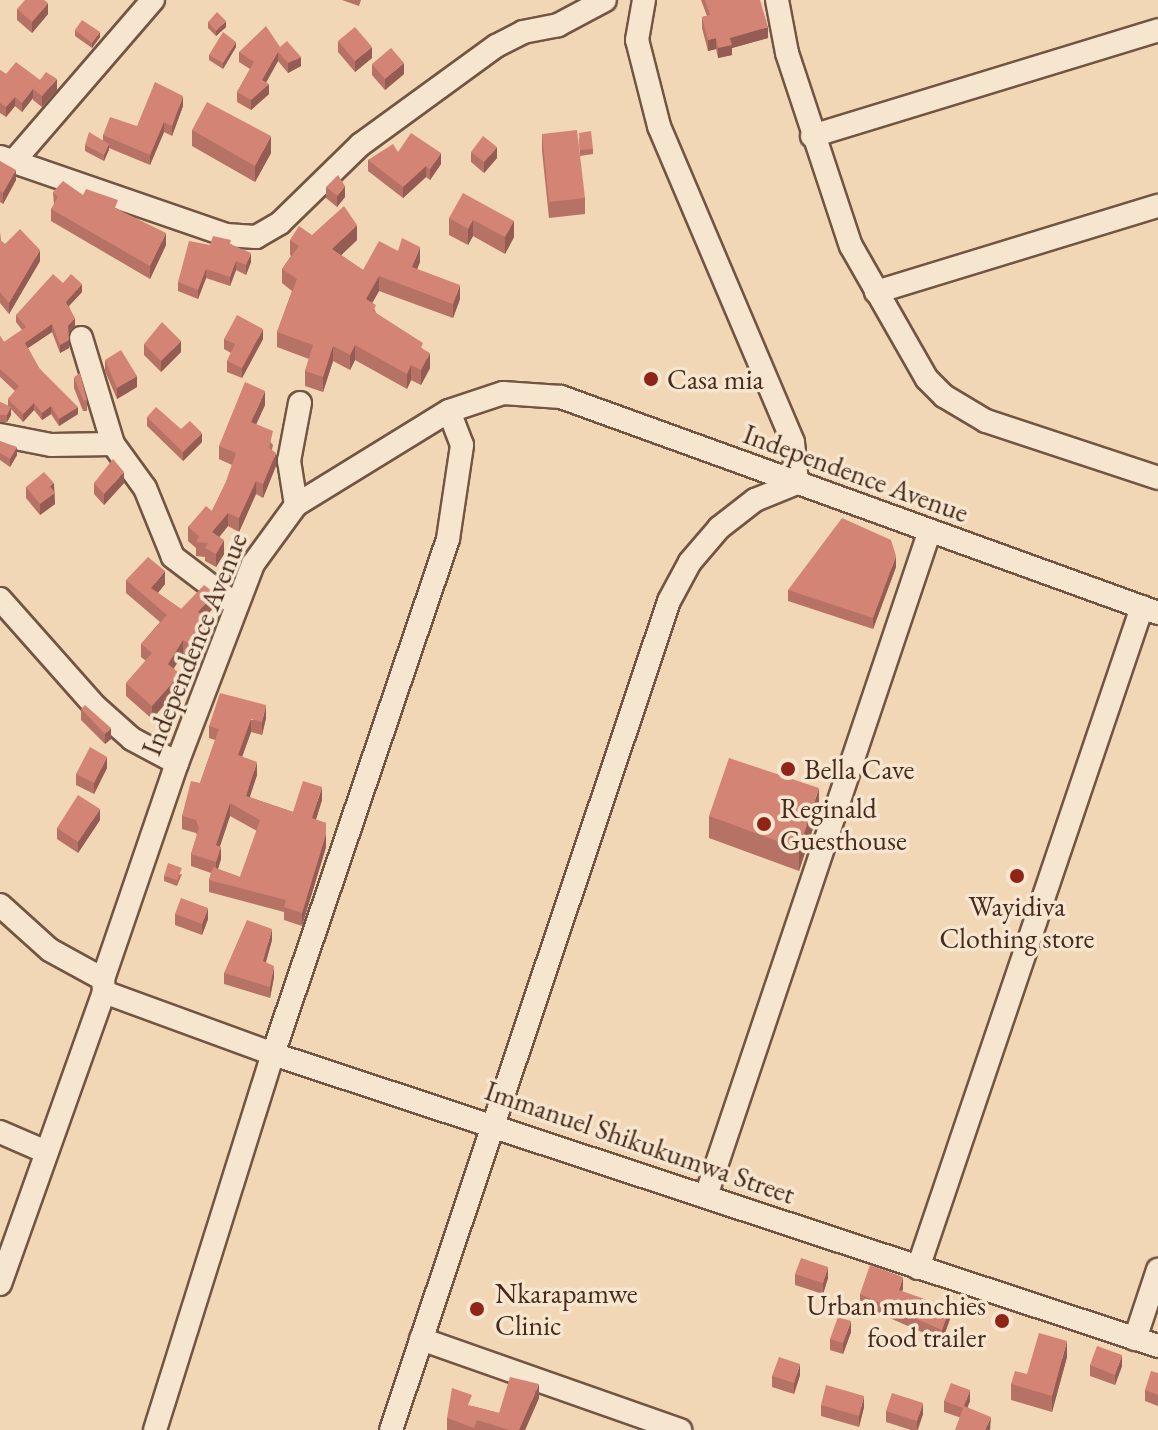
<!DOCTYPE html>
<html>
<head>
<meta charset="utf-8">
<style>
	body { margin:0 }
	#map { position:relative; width:1158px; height:1430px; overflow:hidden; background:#f1d7b5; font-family:"EB Garamond",serif }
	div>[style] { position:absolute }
	.roads { filter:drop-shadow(2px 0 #725542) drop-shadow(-2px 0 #725542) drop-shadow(0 2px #725542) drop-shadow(0 -2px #725542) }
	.minor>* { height:22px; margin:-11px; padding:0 11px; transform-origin:11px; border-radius:11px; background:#f6e5cf }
	.wall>* { inset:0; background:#b67265 }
	.shaded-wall>* { inset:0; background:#945c52 }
	.building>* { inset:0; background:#d48475 }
	.dots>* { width:22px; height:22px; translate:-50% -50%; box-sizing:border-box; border:4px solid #f6e5cf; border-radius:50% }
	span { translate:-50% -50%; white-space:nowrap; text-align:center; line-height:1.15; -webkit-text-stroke:7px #f6e5cf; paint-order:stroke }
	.poi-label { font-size:28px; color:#472a1c }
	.left { translate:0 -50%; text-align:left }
	.right { translate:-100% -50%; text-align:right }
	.street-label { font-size:28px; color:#472a1c }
</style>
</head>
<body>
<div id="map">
	<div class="roads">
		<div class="minor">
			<i style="left:777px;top:0;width:54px;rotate:79.3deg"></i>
			<i style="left:787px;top:53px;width:203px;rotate:71.7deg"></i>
			<i style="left:851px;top:246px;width:153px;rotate:60.3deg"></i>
			<i style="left:927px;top:379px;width:24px;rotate:45deg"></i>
			<i style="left:944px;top:396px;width:49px;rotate:30.8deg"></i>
			<i style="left:986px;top:421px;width:181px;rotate:18.3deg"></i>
			<i style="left:812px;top:136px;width:362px;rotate:-17deg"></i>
			<i style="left:0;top:157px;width:239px;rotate:19deg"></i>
			<i style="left:226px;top:235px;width:30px;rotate:4deg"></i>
			<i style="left:256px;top:237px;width:28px;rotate:-30deg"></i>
			<i style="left:280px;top:223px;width:112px;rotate:-44.3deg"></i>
			<i style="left:360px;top:145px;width:168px;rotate:-36.1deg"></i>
			<i style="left:496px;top:46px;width:30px;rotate:-27deg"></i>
			<i style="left:523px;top:32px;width:36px;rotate:-11deg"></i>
			<i style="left:558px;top:25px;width:53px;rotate:-28deg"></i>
			<i style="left:13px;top:162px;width:214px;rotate:-49.2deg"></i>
			<i style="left:876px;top:292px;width:295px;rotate:-17deg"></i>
			<i style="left:81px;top:338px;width:111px;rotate:73.2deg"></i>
			<i style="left:113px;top:444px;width:54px;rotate:54deg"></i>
			<i style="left:145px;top:488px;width:74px;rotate:67.9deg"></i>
			<i style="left:173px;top:557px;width:79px;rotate:37.3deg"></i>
			<i style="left:0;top:435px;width:52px;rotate:11.1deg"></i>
			<i style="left:51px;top:445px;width:62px;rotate:-0.9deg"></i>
			<i style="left:296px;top:505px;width:45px;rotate:-99deg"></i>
			<i style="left:289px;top:461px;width:59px;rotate:-79.3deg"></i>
			<i style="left:0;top:599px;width:144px;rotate:48.4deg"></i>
			<i style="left:96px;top:707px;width:48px;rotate:41.6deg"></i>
			<i style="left:132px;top:739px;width:51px;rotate:28.1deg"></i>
			<i style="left:0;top:905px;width:67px;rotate:42deg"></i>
			<i style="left:50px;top:950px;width:60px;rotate:28.7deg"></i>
			<i style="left:104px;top:992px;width:180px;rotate:20.1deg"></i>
			<i style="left:273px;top:1054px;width:932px;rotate:18.26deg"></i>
			<i style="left:0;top:1132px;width:50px;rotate:23.5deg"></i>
			<i style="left:706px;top:1196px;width:699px;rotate:-71.41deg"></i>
			<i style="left:918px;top:1268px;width:698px;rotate:-71.28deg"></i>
			<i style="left:0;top:1284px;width:310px;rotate:-70.4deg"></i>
			<i style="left:104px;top:992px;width:13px;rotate:-94deg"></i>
			<i style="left:103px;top:979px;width:228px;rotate:-71.1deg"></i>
			<i style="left:177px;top:763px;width:213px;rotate:-69.1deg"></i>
			<i style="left:253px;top:564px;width:73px;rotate:-53.9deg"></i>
			<i style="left:296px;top:505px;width:180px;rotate:-31.6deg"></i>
			<i style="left:449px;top:411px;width:57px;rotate:-18.4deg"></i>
			<i style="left:503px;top:393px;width:58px;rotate:3.9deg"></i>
			<i style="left:561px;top:397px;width:635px;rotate:19.89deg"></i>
			<i style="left:421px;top:1339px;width:275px;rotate:19.4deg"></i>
			<i style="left:1135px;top:1339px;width:73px;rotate:-71.6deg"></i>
			<i style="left:155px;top:1430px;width:394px;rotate:-72.6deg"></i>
			<i style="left:273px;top:1054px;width:544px;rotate:-71.23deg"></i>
			<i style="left:448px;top:539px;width:95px;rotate:-81.5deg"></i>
			<i style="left:462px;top:445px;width:36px;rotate:-111deg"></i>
			<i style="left:391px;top:1430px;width:874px;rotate:-71.46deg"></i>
			<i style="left:669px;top:601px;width:44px;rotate:-61.7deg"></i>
			<i style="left:690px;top:562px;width:45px;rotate:-49.5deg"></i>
			<i style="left:719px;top:528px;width:46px;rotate:-37.9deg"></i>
			<i style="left:755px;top:500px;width:45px;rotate:-22deg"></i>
			<i style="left:797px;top:483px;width:41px;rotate:-95.6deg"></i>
			<i style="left:793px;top:442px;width:343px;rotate:-113deg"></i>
			<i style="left:659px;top:126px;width:89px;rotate:-104.3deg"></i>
			<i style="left:637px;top:40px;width:41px;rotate:-80.1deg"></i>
		</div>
	</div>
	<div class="wall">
		<i style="clip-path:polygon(342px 0,361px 0,359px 6px)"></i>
		<i style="clip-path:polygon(701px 0,746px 0,768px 38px,732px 48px,732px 55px,718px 58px,716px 49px,708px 51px,702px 28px,702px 17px,707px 16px)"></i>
		<i style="clip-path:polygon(17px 9px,48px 14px,32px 33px,17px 20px)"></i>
		<i style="clip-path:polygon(208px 22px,226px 27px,216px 36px,208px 28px)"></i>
		<i style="clip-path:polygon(75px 30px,100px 37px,92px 48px,75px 36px)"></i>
		<i style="clip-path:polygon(338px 41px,372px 58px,355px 72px,338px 52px)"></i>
		<i style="clip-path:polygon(236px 47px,223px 69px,209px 60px,209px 55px)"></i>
		<i style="clip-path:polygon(280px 47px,301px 66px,288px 73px,278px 61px,266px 82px,269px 94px,251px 110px,237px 102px,237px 92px,250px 69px,239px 62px,239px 52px)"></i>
		<i style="clip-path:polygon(372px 64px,404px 74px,385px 90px,372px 75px)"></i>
		<i style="clip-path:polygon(0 70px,6px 74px,40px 80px,57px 90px,42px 107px,33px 100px,33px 98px,22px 112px,15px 106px,6px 117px,0 113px)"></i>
		<i style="clip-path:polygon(183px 106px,172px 136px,164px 132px,150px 165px,109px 148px,104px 161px,85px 151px,85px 145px,103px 140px,103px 135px,137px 126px)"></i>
		<i style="clip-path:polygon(192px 130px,271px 153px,255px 182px,192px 146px)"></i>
		<i style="clip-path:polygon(542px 134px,585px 198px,585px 214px,549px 218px,542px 151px)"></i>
		<i style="clip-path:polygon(579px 138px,593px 149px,593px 154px,580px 156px)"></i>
		<i style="clip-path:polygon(398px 152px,441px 164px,430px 180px,426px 177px,403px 198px,368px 171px,368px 160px)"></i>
		<i style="clip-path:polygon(471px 152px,497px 158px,484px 173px,471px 162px)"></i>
		<i style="clip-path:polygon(0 161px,16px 180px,3px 204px,0 202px)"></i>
		<i style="clip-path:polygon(326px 187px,345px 197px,337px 207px,326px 198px)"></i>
		<i style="clip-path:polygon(53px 192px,83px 195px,118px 209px,166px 245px,150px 279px,51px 221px,51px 209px,54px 205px)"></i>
		<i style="clip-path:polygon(449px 218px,514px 221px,514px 237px,505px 254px,473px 236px,468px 245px,449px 235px)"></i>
		<i style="clip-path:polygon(0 232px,1px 241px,5px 244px,40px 261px,9px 314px,0 303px)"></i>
		<i style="clip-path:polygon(312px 235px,357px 240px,341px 255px,363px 270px,398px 251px,420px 262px,417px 269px,460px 299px,453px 318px,379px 291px,372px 303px,376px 313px,423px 349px,430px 368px,421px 385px,411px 380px,407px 389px,355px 360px,350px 370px,333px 361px,323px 392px,305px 386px,305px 371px,309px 359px,277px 347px,277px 332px,292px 291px,282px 283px,282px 269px,291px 256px,290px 255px,290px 240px)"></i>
		<i style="clip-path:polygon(231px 244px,251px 262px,246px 275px,236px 270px,230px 286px,206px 278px,198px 299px,178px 291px,178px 282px,210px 245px)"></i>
		<i style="clip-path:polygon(63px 283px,82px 292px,69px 306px,75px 326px,68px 333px,69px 348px,60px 353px,52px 332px,28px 348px,39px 368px,78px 414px,59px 426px,51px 414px,42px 420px,34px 410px,23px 422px,11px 409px,11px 415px,7px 422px,0 422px,0 402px,8px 406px,8px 399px,15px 391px,0 377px,0 336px,4px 342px,22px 330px,16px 322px,16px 315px)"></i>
		<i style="clip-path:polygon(224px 339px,263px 339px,242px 378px,227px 372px,227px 361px,231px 353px,224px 349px)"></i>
		<i style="clip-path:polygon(144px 344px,181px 352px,161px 372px,144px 355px)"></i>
		<i style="clip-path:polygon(105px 360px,137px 387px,117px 399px,105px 371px)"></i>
		<i style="clip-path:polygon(74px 377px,87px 400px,87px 411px,83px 411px,74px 388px)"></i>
		<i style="clip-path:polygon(265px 405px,256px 424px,273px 445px,272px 450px,276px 466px,263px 498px,256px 494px,239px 532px,228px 526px,219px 537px,224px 554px,216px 567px,205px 561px,205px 557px,196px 556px,196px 548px,188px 541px,188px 527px,212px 511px,226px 482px,232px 465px,219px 459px,219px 446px)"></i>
		<i style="clip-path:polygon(147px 417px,202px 442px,183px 461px,147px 426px)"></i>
		<i style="clip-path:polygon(0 441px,17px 455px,10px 467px,0 460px)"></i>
		<i style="clip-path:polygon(94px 483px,124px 483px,104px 505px,94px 494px)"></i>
		<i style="clip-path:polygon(26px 487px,54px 491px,55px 504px,40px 515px,26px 498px)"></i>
		<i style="clip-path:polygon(896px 567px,873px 629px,788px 601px,788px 590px)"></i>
		<i style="clip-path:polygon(126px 580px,165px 584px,158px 593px,181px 609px,215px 606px,206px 616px,208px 630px,194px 660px,183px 654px,174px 668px,180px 687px,152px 719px,126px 696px,126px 683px,146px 661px,141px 657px,141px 644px,160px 622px,126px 593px)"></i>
		<i style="clip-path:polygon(81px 709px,111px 739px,105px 744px,81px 720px)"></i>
		<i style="clip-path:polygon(evenodd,266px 718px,262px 735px,251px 732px,242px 757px,257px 775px,249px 797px,293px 812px,322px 800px,316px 820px,326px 823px,326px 847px,302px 926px,284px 920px,284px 912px,209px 892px,209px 880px,211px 873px,191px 866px,191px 854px,197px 835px,196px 833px,182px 829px,182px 816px,200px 783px,215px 740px,209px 738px,209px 726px,266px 718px,230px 816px,257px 831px,240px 877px,218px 869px,221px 859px,220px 846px,230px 816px)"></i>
		<i style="clip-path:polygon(107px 768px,94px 794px,76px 785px,76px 774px)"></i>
		<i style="clip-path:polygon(819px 810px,799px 871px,709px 838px,709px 816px)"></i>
		<i style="clip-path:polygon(100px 820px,78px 853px,57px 839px,57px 828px)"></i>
		<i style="clip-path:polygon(182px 874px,177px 886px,164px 881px,164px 876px)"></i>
		<i style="clip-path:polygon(175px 914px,208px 919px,202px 935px,175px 925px)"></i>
		<i style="clip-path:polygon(272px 940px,266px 962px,274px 977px,270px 998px,224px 984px,224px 973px)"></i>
		<i style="clip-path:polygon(795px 1274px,828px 1278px,823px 1294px,795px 1285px)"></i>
		<i style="clip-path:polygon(903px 1288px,902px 1292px,950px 1319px,942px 1341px,860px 1305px,860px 1294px)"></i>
		<i style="clip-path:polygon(851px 1332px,843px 1354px,830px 1350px,830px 1339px)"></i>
		<i style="clip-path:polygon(1067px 1357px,1052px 1412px,1011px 1400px,1011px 1384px,1027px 1374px)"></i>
		<i style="clip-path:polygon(1090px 1365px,1122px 1366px,1115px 1385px,1090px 1376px)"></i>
		<i style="clip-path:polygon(1158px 1373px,1158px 1406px,1145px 1401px,1145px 1390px)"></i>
		<i style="clip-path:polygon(800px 1375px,794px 1394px,772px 1387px,772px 1376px)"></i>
		<i style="clip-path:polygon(539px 1398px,525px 1430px,447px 1430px,447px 1418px,472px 1406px,499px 1413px)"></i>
		<i style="clip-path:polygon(944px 1401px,970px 1401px,967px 1407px,991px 1428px,944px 1412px)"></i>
		<i style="clip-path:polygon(821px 1405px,864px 1407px,859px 1427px,821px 1416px)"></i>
		<i style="clip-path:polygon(886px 1411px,923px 1414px,918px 1430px,911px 1430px,886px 1422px)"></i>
	</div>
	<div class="shaded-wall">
		<i style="clip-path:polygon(48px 3px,48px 14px,32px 33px,32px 22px)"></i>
		<i style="clip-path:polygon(226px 21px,226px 27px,216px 36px,216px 31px)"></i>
		<i style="clip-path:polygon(768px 27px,768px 38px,732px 48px,732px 55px,718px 58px,718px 48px,730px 38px)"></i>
		<i style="clip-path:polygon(100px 32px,100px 37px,92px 48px,92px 43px)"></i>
		<i style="clip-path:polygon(716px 38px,716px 49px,708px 51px,708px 40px)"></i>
		<i style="clip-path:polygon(236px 42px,236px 47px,223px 69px,223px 63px)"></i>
		<i style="clip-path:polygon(372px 47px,372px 58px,355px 72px,355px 61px)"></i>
		<i style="clip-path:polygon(278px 52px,278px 61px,262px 90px,262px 80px)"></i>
		<i style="clip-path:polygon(301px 57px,301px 66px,288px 73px,288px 63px)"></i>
		<i style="clip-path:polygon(404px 63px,404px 74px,385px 90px,385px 79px)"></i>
		<i style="clip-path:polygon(57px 79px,57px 90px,42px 107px,42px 96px)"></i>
		<i style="clip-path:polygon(40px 80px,33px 89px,33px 98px,22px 112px,22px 103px)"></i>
		<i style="clip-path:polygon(269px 84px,269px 94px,251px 110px,251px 100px)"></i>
		<i style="clip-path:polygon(183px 96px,183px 106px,172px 136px,172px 126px)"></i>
		<i style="clip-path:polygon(15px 97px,15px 106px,6px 117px,6px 107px)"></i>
		<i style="clip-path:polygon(164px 122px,164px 132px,150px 165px,150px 155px)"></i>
		<i style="clip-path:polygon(271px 136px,271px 153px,255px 182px,255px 166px)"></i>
		<i style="clip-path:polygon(109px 144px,109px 150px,104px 161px,104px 155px)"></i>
		<i style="clip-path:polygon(497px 147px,497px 158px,484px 173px,484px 162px)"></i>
		<i style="clip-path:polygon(441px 153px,441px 164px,430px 180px,430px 169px)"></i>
		<i style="clip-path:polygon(426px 166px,426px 177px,403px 198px,403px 187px)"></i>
		<i style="clip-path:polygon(16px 170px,16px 180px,3px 204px,3px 193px)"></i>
		<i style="clip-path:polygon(345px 186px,345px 197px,337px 207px,337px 196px)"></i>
		<i style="clip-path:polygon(473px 220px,473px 236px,468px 245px,468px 229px)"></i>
		<i style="clip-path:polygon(514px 221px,514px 237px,505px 254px,505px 237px)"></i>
		<i style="clip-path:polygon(357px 225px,357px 240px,332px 264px,332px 249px)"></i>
		<i style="clip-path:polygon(166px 233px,166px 245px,150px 279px,150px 266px)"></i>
		<i style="clip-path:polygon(420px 247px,420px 262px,412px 282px,412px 267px)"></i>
		<i style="clip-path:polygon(40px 250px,40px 261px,9px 314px,9px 303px)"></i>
		<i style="clip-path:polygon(251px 253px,251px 262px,246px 275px,246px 265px)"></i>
		<i style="clip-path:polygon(236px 261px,236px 270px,230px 286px,230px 277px)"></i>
		<i style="clip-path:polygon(206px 269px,206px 278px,198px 299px,198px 290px)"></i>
		<i style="clip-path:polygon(379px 276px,379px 291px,366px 314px,366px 299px)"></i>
		<i style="clip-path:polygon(82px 284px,82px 292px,66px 309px,66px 302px)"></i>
		<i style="clip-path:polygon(460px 285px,460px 299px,453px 318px,453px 304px)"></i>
		<i style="clip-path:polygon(75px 318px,75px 326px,68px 334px,68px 326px)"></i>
		<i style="clip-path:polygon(52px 324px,52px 332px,25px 350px,25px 343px)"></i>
		<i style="clip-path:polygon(263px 329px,263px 339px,242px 378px,242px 368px)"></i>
		<i style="clip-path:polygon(69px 340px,69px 348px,60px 353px,60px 345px)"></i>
		<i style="clip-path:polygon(181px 341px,181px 352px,161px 372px,161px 361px)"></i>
		<i style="clip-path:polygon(355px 345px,355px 360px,350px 370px,350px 355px)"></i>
		<i style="clip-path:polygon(333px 346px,333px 361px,323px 392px,323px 377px)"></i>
		<i style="clip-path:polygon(430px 353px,430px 368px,421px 385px,421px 370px)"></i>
		<i style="clip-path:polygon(411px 365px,411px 380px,407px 389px,407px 374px)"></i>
		<i style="clip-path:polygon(137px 376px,137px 387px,117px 399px,117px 388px)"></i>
		<i style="clip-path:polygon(265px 391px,265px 405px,251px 436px,251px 422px)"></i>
		<i style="clip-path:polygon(34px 403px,34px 410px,23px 422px,23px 414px)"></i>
		<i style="clip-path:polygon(51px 406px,51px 414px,42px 420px,42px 413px)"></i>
		<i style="clip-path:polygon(11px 407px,11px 415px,7px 422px,7px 415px)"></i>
		<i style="clip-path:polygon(78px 407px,78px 414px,59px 426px,59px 419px)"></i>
		<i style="clip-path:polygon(202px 433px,202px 442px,183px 461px,183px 452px)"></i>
		<i style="clip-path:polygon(17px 447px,17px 455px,10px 467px,10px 459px)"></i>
		<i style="clip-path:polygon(276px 453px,276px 466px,263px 498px,263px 484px)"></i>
		<i style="clip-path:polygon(124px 472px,124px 483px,104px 505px,104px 494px)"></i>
		<i style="clip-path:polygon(256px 481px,256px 494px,239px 532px,239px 518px)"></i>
		<i style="clip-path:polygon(54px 483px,55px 504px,40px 515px,40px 504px,50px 486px)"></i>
		<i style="clip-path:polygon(228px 513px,228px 526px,212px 546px,212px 532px)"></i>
		<i style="clip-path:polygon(224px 540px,224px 554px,216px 567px,216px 554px)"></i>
		<i style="clip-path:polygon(896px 556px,896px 567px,873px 629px,873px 618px)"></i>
		<i style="clip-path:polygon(165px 571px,165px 584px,151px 601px,151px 588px)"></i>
		<i style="clip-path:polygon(215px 593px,215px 606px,198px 625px,198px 612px)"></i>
		<i style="clip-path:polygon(208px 617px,208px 630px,194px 660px,194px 647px)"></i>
		<i style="clip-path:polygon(183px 640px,183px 654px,168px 677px,168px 664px)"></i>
		<i style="clip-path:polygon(180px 674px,180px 687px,152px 719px,152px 706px)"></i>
		<i style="clip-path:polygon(266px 705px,266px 718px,262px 735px,262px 722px)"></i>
		<i style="clip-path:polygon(251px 719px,251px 732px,238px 768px,238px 755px)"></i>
		<i style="clip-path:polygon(111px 728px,111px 739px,105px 744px,105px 734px)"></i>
		<i style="clip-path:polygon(107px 757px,107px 768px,94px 794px,94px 783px)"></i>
		<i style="clip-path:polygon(257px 762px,257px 775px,246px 809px,246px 796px)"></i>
		<i style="clip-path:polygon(322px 787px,322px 800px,312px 831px,312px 818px)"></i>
		<i style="clip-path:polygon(819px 788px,819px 810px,799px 871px,799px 849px)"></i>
		<i style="clip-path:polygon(230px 803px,230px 816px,216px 858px,216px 845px)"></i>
		<i style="clip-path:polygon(100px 809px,100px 820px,78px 853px,78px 842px)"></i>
		<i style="clip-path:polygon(326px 834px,326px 847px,302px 926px,302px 913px)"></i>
		<i style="clip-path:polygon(221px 847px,221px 859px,216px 875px,216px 862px)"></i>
		<i style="clip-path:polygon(208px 908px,208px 919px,202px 935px,202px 924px)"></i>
		<i style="clip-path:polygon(272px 929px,272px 940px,263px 972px,263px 961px)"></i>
		<i style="clip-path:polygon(274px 966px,274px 977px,270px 998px,270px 987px)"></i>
		<i style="clip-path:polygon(828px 1267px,828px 1278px,823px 1294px,823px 1283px)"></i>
		<i style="clip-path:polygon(903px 1277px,903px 1288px,899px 1301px,899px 1290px)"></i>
		<i style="clip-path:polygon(950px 1308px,950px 1319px,942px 1341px,942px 1330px)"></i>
		<i style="clip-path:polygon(851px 1321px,851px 1332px,843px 1354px,843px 1343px)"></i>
		<i style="clip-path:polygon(1067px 1341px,1067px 1357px,1052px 1412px,1052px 1396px)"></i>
		<i style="clip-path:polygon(1122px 1355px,1122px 1366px,1115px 1385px,1115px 1375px)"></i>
		<i style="clip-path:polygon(800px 1364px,800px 1375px,794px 1394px,794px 1383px)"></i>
		<i style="clip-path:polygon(539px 1384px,539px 1398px,525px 1430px,519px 1430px)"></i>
		<i style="clip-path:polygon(970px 1390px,970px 1401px,964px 1417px,964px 1406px)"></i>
		<i style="clip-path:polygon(864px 1396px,864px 1407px,859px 1427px,859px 1416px)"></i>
		<i style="clip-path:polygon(923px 1403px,923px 1414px,917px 1430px,917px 1421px)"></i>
		<i style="clip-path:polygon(991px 1417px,990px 1430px,985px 1430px)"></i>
	</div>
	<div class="building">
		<i style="clip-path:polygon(25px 0,44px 0,48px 3px,32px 22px,17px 9px)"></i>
		<i style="clip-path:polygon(705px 0,760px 0,768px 27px,730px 38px,732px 45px,718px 48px,716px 38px,708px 40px,702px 17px,710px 15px)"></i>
		<i style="clip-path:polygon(217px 12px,226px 21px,216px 31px,208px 22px)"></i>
		<i style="clip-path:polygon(82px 20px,100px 32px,92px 43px,75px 30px)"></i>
		<i style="clip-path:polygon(266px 26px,280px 47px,287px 41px,301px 57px,288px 63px,278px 52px,262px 80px,269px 84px,251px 100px,237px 92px,254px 62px,239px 52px)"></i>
		<i style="clip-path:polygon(355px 27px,372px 47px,355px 61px,338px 41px)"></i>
		<i style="clip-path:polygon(223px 32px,236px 42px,223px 63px,209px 55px)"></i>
		<i style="clip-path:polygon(391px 48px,404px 63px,385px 79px,372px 64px)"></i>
		<i style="clip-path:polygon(16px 62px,40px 80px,22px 103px,15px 97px,6px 107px,0 103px,0 70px,6px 74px)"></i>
		<i style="clip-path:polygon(46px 72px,57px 79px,42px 96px,33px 89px)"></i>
		<i style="clip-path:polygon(155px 82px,183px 96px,172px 126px,164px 122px,150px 155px,103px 135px,110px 117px,137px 126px)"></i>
		<i style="clip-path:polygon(207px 102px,271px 136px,255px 166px,192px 130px)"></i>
		<i style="clip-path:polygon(577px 130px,585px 198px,549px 202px,542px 134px)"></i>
		<i style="clip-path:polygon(591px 131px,593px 149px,580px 150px,579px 133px)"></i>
		<i style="clip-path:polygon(89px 132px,109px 144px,104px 155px,85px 145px)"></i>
		<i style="clip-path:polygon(411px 133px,441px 153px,430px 169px,426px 166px,403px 187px,368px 160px,393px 144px,398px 152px)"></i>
		<i style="clip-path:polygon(483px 136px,497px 147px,484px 162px,471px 152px)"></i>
		<i style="clip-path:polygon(0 161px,16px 170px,3px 193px,0 191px)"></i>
		<i style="clip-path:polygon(338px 175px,345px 186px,337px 196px,326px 187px)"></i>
		<i style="clip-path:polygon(63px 181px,83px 195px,86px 189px,118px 200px,115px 208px,166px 233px,150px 266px,51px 209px,58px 197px,53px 192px)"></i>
		<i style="clip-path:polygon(463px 193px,514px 221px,505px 237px,473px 220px,468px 229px,449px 218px)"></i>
		<i style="clip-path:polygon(344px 206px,357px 225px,332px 249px,363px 270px,379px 241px,398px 251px,402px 238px,420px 247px,412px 267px,460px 285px,453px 304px,379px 276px,366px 299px,376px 305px,373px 311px,423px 343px,421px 348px,430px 353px,421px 370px,411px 365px,407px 374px,355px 345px,350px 355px,333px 346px,323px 377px,305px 371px,313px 345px,277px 332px,297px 279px,282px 269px,299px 246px,290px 240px,299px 226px,312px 235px)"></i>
		<i style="clip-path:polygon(20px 229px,40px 250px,9px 303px,0 292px,0 240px,5px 244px)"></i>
		<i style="clip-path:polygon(213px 236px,231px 240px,230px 244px,251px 253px,246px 265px,236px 261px,230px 277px,206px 269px,198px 290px,178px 282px,189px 241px,210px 245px)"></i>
		<i style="clip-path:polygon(53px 274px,63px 283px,71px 274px,82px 284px,66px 302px,75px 318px,68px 326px,69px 340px,60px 345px,52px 324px,25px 343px,39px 368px,78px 407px,59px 419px,51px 406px,42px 413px,34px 403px,23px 414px,8px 399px,19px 386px,0 369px,0 336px,4px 342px,26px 327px,16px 315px)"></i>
		<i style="clip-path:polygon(237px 315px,263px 329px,242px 368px,227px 361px,235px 344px,224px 339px)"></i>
		<i style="clip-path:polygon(162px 322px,181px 341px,161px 361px,144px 344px)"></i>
		<i style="clip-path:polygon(121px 350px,137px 376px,117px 388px,105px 360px)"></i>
		<i style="clip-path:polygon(80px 373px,87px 400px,83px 400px,74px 377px)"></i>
		<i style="clip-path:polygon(245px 382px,265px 391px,251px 422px,273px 431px,269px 448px,276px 453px,263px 484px,256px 481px,239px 518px,228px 513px,212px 532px,224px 540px,216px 554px,205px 548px,208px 543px,196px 542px,199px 536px,188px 527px,206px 506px,212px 511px,226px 482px,236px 453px,219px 446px)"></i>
		<i style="clip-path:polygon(0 402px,11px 407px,7px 415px,0 415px)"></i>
		<i style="clip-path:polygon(156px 407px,181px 429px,190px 421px,202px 433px,183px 452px,147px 417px)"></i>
		<i style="clip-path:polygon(0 441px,17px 447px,10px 459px,0 453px)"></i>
		<i style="clip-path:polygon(113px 459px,124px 472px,104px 494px,94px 483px)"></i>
		<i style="clip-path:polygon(44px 472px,54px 483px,50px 486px,55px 493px,40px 504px,26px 487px)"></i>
		<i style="clip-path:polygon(842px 518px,891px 540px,896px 556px,873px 618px,788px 590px)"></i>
		<i style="clip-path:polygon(148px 557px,165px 571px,151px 588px,181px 609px,204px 585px,215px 593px,198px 612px,208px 617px,194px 647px,183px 640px,168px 664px,180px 674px,152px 706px,126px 683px,152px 653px,141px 644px,167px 615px,126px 580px)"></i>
		<i style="clip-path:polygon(220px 693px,266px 705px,262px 722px,251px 719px,238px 755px,257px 762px,246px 796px,293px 812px,303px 781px,322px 787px,312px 818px,326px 823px,326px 834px,302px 913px,284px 907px,286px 900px,209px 880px,213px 867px,240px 877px,260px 820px,230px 803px,216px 845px,221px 847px,216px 862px,191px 854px,199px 828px,196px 820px,182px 816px,191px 781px,200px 783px,219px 729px,209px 726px)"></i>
		<i style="clip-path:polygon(85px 705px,111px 728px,105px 734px,81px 709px)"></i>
		<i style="clip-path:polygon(90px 747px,107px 757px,94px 783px,76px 774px)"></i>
		<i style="clip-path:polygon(729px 758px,819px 788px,799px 849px,709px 816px)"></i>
		<i style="clip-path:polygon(78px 795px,100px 809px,78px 842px,57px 828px)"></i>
		<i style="clip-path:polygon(168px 863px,182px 868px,177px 880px,164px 876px)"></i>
		<i style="clip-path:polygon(181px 898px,208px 908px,202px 924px,175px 914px)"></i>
		<i style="clip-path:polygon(247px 920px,272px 929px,263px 961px,274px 966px,270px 987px,224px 973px)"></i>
		<i style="clip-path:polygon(801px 1258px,828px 1267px,823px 1283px,795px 1274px)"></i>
		<i style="clip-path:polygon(870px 1265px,903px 1277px,899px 1290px,950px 1308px,942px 1330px,860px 1294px)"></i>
		<i style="clip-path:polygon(838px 1317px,851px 1321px,843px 1343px,830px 1339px)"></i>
		<i style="clip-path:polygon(1039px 1333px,1067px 1341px,1052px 1396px,1011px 1384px,1015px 1371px,1027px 1374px)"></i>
		<i style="clip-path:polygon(1097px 1346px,1122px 1355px,1115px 1375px,1090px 1365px)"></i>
		<i style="clip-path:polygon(779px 1357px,800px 1364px,794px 1383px,772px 1376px)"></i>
		<i style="clip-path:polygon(1151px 1371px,1158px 1373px,1158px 1395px,1145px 1390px)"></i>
		<i style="clip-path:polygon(510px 1377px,539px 1384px,519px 1430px,510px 1430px,477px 1420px,474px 1428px,447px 1418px,452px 1388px,472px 1395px,468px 1405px,499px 1413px)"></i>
		<i style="clip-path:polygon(951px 1383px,970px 1390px,964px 1406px,991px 1417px,985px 1430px,955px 1430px,963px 1408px,944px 1401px)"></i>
		<i style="clip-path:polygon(826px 1385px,864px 1396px,859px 1416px,821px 1405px)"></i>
		<i style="clip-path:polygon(892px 1393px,923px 1403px,917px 1421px,886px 1411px)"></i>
	</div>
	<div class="dots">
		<i style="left:651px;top:379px;background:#8f2418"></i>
		<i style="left:788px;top:769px;background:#8f2418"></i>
		<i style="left:764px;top:824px;background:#8f2418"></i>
		<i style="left:1017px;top:876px;background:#8f2418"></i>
		<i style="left:477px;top:1309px;background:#8f2418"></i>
		<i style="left:1002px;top:1321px;background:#8f2418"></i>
	</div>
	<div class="poi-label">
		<span class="left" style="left:667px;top:379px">Casa mia</span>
		<span class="left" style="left:804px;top:769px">Bella Cave</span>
		<span class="left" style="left:780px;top:824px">Reginald<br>Guesthouse</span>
		<span style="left:1017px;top:922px">Wayidiva<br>Clothing store</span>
		<span class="left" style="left:495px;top:1309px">Nkarapamwe<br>Clinic</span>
		<span class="right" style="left:986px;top:1321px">Urban munchies<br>food trailer</span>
	</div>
	<div class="street-label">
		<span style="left:856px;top:473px;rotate:20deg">Independence Avenue</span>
		<span style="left:194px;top:644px;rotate:-68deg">Independence Avenue</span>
		<span style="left:640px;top:1142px;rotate:19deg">Immanuel Shikukumwa Street</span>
	</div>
</div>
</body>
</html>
